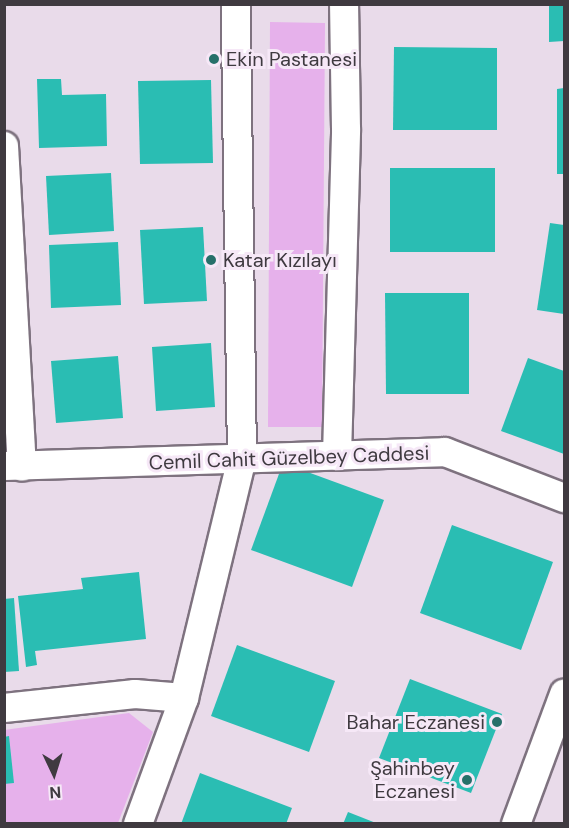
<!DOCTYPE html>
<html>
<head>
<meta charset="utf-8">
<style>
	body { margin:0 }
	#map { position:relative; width:569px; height:828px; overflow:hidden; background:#e9dbea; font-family:"DM Sans",sans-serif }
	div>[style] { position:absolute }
	.green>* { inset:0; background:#e6b1eb }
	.building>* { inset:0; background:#2abdb3 }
	.roads { filter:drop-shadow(2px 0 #7e727f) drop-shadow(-2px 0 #7e727f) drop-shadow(0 2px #7e727f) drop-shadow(0 -2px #7e727f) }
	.minor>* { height:28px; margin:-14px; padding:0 14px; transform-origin:14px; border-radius:14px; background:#fff }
	.dots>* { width:16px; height:16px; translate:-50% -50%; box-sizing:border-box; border:3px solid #f6e8f7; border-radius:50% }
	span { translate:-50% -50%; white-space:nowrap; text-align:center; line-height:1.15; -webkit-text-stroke:6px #f6e8f7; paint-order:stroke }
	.poi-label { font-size:20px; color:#3f3a40 }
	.left { translate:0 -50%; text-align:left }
	.right { translate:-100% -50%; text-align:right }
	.street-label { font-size:20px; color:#3f3a40 }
	.frame { position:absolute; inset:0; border:6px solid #3f3a40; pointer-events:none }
	.north { position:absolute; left:24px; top:744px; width:60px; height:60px; -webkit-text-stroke:4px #f6e8f7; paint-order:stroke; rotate:176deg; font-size:16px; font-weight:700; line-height:24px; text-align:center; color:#3f3a40 }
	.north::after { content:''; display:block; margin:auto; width:21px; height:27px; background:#3f3a40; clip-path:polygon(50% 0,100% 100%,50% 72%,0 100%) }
</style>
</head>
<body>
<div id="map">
	<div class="green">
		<i style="clip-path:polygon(270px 22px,325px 23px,322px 427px,268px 427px)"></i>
		<i style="clip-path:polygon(129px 713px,153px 732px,118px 823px,5px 824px,4px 730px)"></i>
	</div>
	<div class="building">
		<i style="clip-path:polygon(549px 4px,564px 4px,564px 41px,549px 42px)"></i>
		<i style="clip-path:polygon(394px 47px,497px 48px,497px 130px,393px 130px)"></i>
		<i style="clip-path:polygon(37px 79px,61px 79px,62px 95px,106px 94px,107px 146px,39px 148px)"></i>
		<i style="clip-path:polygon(211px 80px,213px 163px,140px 164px,138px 81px)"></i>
		<i style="clip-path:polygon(564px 88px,564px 174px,557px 174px,557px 89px)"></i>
		<i style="clip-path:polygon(390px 168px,495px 168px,495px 252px,390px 252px)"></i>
		<i style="clip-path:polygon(111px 173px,114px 231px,49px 235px,46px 176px)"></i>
		<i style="clip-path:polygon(550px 223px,564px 225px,564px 314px,537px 310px)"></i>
		<i style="clip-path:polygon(203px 227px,207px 301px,144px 304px,140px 230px)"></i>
		<i style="clip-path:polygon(118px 242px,121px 305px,51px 308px,49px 245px)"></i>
		<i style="clip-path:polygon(385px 293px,469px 293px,469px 394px,386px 394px)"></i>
		<i style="clip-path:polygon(211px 343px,215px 407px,156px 411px,152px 347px)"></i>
		<i style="clip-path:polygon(118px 356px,123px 418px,56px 423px,51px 361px)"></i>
		<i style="clip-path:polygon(528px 358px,564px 371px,564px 454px,501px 431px)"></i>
		<i style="clip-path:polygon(283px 463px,384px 500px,352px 587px,251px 550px)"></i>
		<i style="clip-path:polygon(452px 525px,553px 562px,521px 650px,420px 613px)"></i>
		<i style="clip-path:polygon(139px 572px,146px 639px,35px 651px,37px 665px,26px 667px,18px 596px,83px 589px,81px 578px)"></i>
		<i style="clip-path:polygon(14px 598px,19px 671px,4px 672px,4px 599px)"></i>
		<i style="clip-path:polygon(237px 645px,335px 681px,309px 752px,211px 716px)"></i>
		<i style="clip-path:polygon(410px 679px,502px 714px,471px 793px,379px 758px)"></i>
		<i style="clip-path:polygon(9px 736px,14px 783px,4px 784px,4px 737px)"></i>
		<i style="clip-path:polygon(200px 773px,292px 808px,286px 824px,181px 824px)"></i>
		<i style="clip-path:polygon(348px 812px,376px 823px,376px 824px,343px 824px)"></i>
	</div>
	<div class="roads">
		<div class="minor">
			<i style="left:4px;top:146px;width:321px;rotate:86.8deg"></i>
			<i style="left:337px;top:456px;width:327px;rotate:-88.4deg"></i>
			<i style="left:346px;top:129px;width:125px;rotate:-90.9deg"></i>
			<i style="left:4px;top:466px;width:441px;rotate:-1.8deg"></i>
			<i style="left:445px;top:452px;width:128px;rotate:21.1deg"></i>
			<i style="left:4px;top:708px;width:132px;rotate:-6.1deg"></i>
			<i style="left:135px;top:694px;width:49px;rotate:4.7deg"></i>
			<i style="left:138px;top:824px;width:134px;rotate:-69.9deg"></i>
			<i style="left:184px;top:698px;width:246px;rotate:-76.4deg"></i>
			<i style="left:242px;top:459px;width:455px;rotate:-90.8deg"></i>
			<i style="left:516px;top:824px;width:139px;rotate:-69.7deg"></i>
		</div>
	</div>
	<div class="dots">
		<i style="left:214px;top:59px;background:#26706a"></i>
		<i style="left:211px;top:260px;background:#26706a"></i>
		<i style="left:497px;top:722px;background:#26706a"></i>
		<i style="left:467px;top:780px;background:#26706a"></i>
	</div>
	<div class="poi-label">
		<span class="left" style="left:226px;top:59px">Ekin Pastanesi</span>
		<span class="left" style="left:223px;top:260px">Katar Kızılayı</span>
		<span class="right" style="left:485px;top:722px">Bahar Eczanesi</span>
		<span class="right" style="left:455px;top:780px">Şahinbey<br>Eczanesi</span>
	</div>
	<div class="street-label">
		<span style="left:289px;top:458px;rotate:-2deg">Cemil Cahit Güzelbey Caddesi</span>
	</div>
	<div class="frame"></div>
	<div class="north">N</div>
</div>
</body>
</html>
